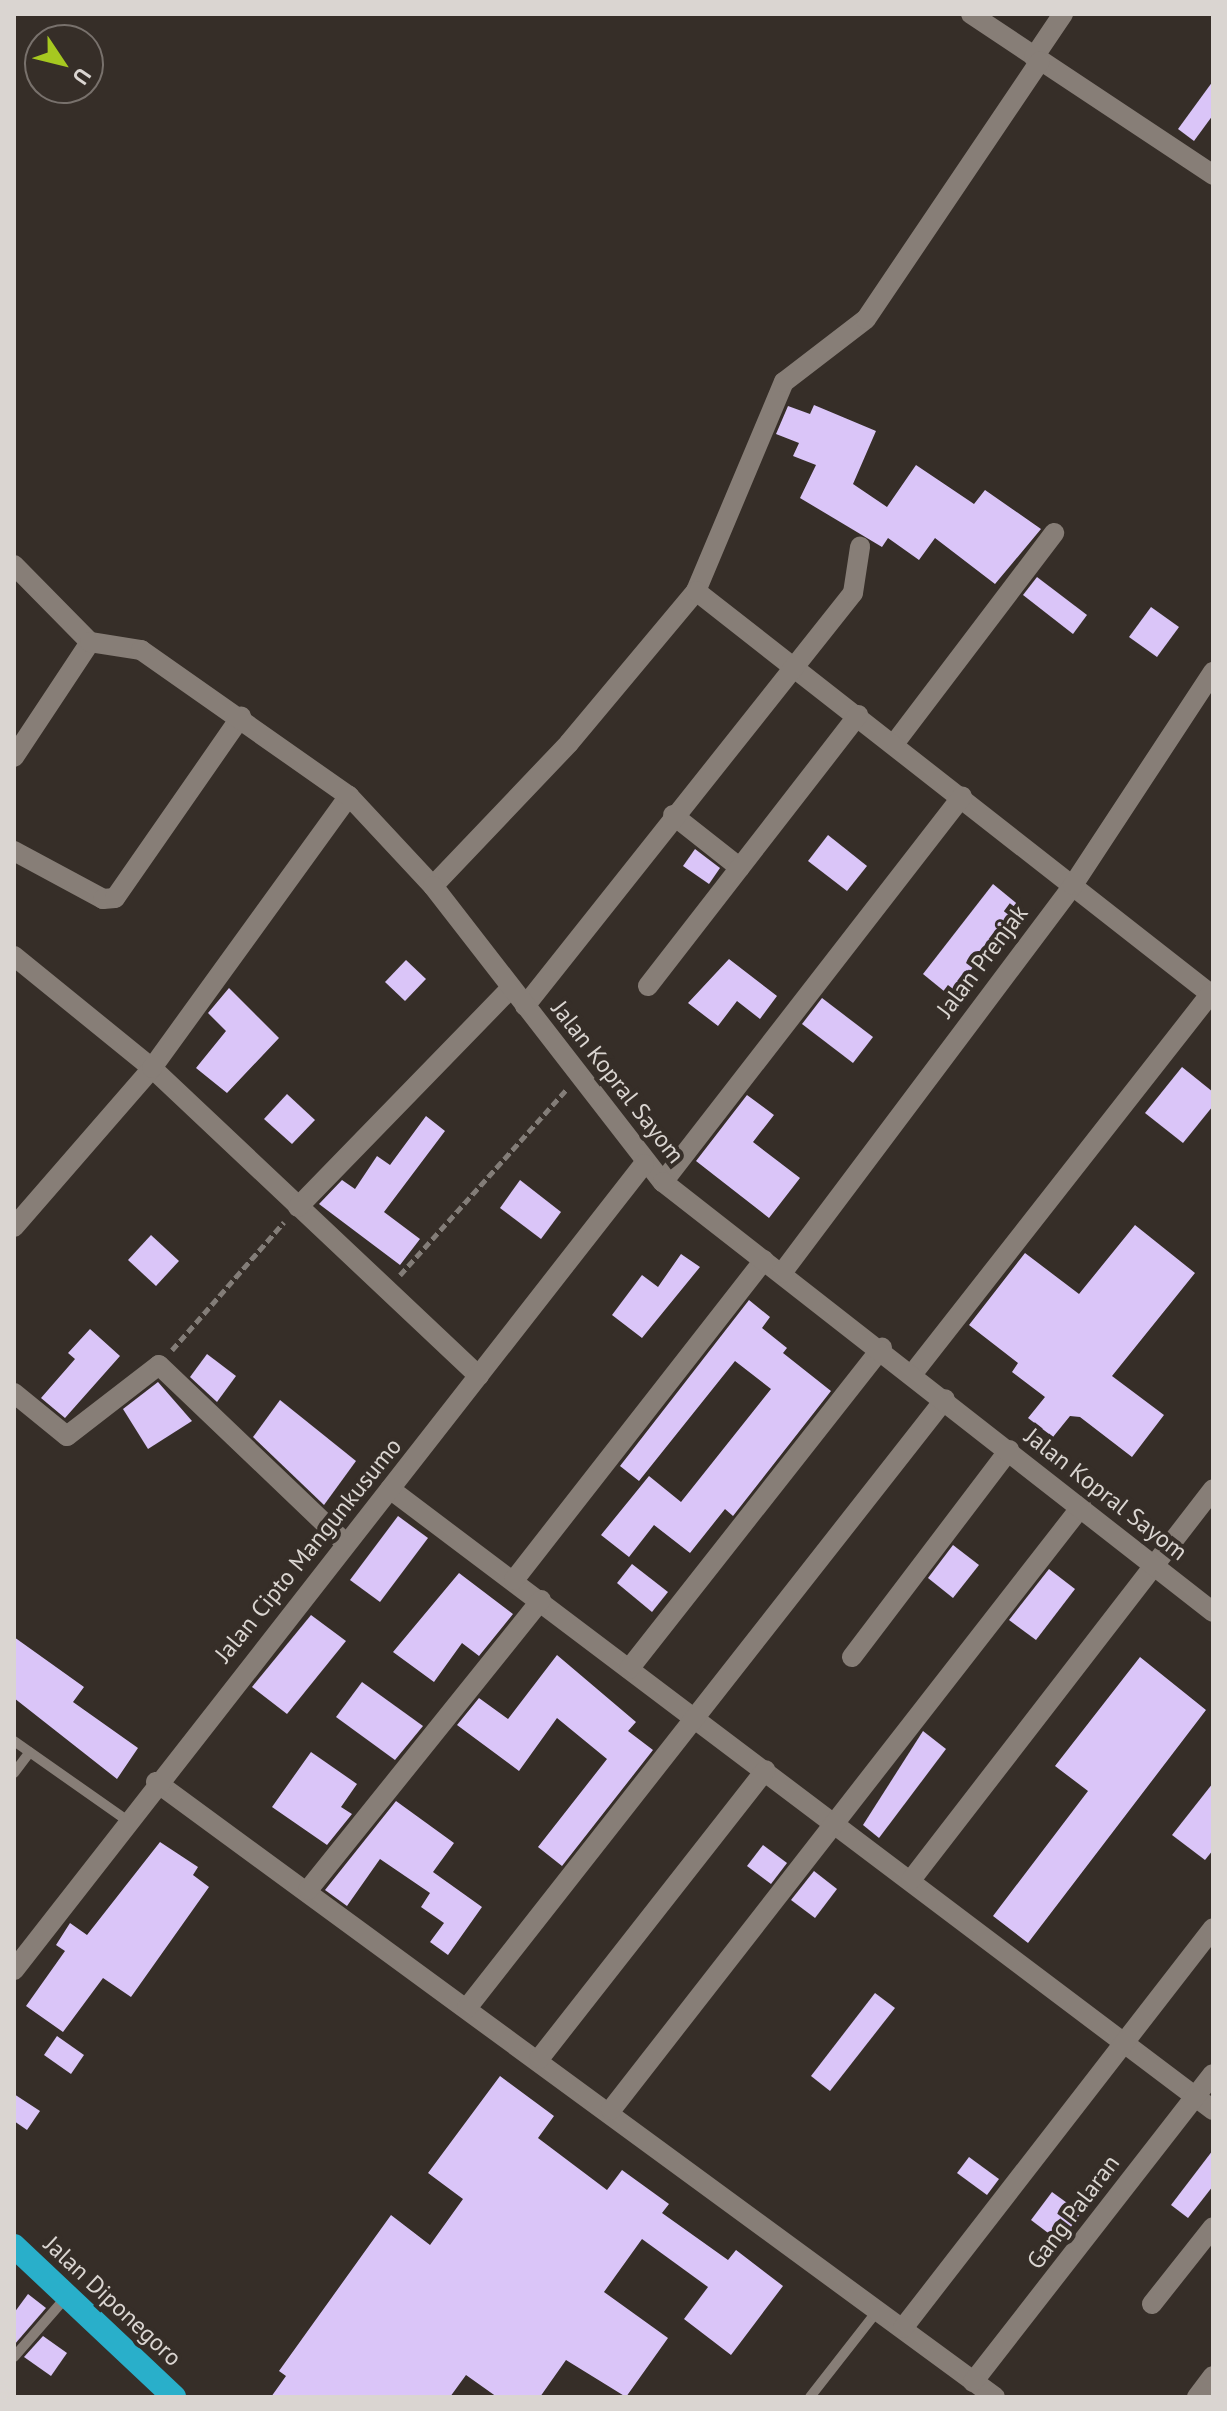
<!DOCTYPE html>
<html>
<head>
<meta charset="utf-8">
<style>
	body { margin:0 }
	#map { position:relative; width:1227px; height:2411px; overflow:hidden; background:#362e28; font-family:"PT Sans",sans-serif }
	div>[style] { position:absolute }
	.building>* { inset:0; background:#dac5f8 }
	.path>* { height:5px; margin-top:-2.5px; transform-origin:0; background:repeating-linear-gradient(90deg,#837d78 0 8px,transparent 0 12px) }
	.lane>* { height:10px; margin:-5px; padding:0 5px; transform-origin:5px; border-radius:5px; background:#877e77 }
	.street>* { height:20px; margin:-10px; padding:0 10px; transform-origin:10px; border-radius:10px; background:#877e77 }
	.secondary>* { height:20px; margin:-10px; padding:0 10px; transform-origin:10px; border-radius:10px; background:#877e77 }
	.highway>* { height:24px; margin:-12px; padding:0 12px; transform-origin:12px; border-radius:12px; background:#29afca }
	span { translate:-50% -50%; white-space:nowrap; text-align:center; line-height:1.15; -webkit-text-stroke:8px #362e28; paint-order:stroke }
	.street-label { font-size:24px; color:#dad5d1 }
	.frame { position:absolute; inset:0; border:16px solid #dad5d1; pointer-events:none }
	.north { position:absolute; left:24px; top:24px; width:80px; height:80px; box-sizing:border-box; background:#362e28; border:2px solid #78716c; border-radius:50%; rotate:125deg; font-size:22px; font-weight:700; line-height:32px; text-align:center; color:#dad5d1 }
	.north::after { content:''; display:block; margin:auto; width:28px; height:36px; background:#a6c820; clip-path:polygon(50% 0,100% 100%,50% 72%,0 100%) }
</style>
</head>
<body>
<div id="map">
	<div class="building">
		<i style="clip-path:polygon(1213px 81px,1213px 115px,1194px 141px,1178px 129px)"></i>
		<i style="clip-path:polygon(814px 405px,876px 431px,853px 484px,887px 507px,916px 465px,974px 504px,985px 490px,1041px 529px,995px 584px,935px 538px,919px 560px,888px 538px,882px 547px,800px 498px,816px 465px,793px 456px,799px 443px,776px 434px,788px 406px,810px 414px)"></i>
		<i style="clip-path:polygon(1037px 577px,1087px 615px,1073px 634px,1023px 595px)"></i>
		<i style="clip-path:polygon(1151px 607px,1179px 627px,1157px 657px,1129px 637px)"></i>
		<i style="clip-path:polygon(828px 835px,867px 866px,847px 891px,808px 861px)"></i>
		<i style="clip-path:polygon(695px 849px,720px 868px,709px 884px,683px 866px)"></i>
		<i style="clip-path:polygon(993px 884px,1021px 907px,950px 996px,923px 974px)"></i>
		<i style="clip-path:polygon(729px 959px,777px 996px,760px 1019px,737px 1001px,718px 1026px,688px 1003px)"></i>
		<i style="clip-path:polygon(406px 960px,426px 979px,405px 1001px,385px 982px)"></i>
		<i style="clip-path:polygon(229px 988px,279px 1038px,227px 1093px,196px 1068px,226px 1031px,208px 1013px)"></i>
		<i style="clip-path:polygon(822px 998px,873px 1037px,853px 1063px,802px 1024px)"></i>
		<i style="clip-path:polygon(1182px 1067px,1213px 1092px,1213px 1106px,1183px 1143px,1145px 1113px)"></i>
		<i style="clip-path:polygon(287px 1094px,315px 1120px,292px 1144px,264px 1119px)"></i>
		<i style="clip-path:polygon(747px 1095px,774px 1115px,753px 1142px,800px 1178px,769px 1218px,696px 1161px)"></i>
		<i style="clip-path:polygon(426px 1116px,445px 1131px,384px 1212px,420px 1239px,400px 1265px,319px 1204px,342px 1180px,355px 1189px,377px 1156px,390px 1165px)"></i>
		<i style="clip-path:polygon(520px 1180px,561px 1212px,541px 1239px,500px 1208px)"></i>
		<i style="clip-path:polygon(1135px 1225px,1195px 1273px,1112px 1376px,1164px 1415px,1132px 1457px,1080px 1417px,1070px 1416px,1053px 1437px,1028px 1418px,1045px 1397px,1012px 1372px,1018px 1363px,969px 1325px,1025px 1253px,1079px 1294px)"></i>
		<i style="clip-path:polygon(151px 1235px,179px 1261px,156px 1286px,128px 1260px)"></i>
		<i style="clip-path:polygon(681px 1254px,700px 1267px,642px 1338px,612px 1315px,642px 1275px,658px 1287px)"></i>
		<i style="clip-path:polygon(749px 1300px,770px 1317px,762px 1328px,787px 1348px,783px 1353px,831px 1391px,733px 1516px,725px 1509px,690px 1553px,654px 1525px,629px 1557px,601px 1535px,649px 1476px,681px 1502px,771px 1389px,735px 1361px,639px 1481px,620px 1466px)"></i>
		<i style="clip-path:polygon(90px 1329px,120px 1356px,65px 1418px,41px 1398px,75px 1359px,68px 1353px)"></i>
		<i style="clip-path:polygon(207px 1354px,236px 1376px,217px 1402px,190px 1377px)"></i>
		<i style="clip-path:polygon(158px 1382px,192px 1421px,148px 1449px,123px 1409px)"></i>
		<i style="clip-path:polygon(280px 1400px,356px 1461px,324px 1505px,253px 1437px)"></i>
		<i style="clip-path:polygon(398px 1516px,428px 1538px,380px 1602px,350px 1580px)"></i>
		<i style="clip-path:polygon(953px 1545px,979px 1565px,953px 1598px,928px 1578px)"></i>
		<i style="clip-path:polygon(632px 1564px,668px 1592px,652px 1612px,617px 1583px)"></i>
		<i style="clip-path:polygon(1049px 1569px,1075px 1589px,1036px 1640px,1009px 1620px)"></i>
		<i style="clip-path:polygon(459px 1573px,513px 1614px,479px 1656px,462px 1643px,434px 1682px,393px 1652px)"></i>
		<i style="clip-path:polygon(311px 1615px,346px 1641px,287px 1714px,252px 1687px)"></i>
		<i style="clip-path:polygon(14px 1637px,84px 1687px,73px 1702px,138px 1748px,117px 1779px,14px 1698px)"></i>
		<i style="clip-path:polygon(557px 1655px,636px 1722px,628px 1731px,653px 1750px,562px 1866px,538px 1847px,607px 1759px,557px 1718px,519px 1771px,457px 1725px,479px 1698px,508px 1719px)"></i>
		<i style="clip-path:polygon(1140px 1657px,1206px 1710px,1028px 1943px,993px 1916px,1088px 1791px,1055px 1766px)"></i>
		<i style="clip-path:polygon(362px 1682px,423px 1726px,395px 1760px,336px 1717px)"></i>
		<i style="clip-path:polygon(923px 1731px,946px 1749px,879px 1838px,863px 1825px)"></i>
		<i style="clip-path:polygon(311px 1752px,357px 1784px,341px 1807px,352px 1814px,327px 1845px,272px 1807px)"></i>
		<i style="clip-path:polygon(1213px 1783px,1213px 1850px,1205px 1860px,1172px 1835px)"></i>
		<i style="clip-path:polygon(396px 1801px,454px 1843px,433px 1872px,482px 1907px,448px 1955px,430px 1942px,444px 1923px,421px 1907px,430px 1893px,380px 1859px,347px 1906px,325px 1890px)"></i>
		<i style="clip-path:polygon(160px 1842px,198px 1867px,193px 1875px,209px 1887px,131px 1997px,103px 1978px,63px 2032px,26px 2006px,65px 1951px,56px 1945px,70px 1923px,87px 1935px)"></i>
		<i style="clip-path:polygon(763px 1845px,787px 1863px,771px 1884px,747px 1866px)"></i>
		<i style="clip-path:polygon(814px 1871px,837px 1889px,815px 1918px,791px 1900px)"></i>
		<i style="clip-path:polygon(875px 1993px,895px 2008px,830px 2091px,811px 2076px)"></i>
		<i style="clip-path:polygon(57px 2036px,84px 2055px,71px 2074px,44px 2055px)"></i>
		<i style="clip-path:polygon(500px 2076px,554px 2116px,538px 2138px,607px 2190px,622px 2170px,669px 2204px,662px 2213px,728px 2260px,736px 2250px,783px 2286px,731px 2355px,684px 2319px,708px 2287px,642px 2239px,604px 2292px,668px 2338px,626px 2397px,566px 2360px,540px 2397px,497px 2397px,466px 2375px,450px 2397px,271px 2397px,286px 2376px,279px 2371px,391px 2215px,430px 2245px,463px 2199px,428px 2173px)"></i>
		<i style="clip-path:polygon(14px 2094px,40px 2111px,27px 2130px,14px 2121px)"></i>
		<i style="clip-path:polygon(1213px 2150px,1213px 2186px,1188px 2218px,1171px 2205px)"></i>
		<i style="clip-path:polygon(969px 2157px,999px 2179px,987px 2195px,957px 2173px)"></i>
		<i style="clip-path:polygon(1052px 2192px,1081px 2213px,1060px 2242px,1031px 2220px)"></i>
		<i style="clip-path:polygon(28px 2294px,46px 2308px,14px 2345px,14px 2313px)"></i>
		<i style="clip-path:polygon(43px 2336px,67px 2353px,51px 2376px,24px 2357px)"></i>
	</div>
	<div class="path">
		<i style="left:400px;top:1275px;width:250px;rotate:-48.1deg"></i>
		<i style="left:172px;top:1350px;width:170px;rotate:-48.8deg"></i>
	</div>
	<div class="lane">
		<i style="left:14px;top:1741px;width:139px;rotate:35.1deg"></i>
		<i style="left:14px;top:1773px;width:26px;rotate:-53deg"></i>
		<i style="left:14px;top:2357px;width:81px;rotate:-49deg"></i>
		<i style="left:810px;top:2397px;width:110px;rotate:-52deg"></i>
	</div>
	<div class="street">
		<i style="left:971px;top:14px;width:291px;rotate:33.6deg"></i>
		<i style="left:1034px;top:57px;width:52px;rotate:-56deg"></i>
		<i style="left:696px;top:591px;width:227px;rotate:-67.2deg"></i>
		<i style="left:784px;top:382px;width:103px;rotate:-37.5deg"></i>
		<i style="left:866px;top:319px;width:311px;rotate:-56deg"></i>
		<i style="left:894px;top:744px;width:265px;rotate:-52.8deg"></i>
		<i style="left:14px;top:757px;width:138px;rotate:-56.5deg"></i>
		<i style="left:673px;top:815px;width:85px;rotate:38.3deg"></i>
		<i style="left:14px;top:851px;width:101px;rotate:28.3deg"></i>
		<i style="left:103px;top:899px;width:12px;rotate:-5deg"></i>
		<i style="left:115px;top:898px;width:221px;rotate:-55.2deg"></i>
		<i style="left:433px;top:886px;width:197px;rotate:-46.4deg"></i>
		<i style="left:569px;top:743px;width:198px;rotate:-50.1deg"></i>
		<i style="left:696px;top:591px;width:657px;rotate:38.07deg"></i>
		<i style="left:14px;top:956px;width:178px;rotate:39.1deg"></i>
		<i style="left:152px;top:1068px;width:449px;rotate:43.3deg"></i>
		<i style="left:648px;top:986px;width:343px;rotate:-52.2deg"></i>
		<i style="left:525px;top:1006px;width:527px;rotate:-51.54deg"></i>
		<i style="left:853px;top:593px;width:47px;rotate:-81.3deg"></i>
		<i style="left:663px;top:1182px;width:488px;rotate:-52.2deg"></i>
		<i style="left:298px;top:1207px;width:305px;rotate:-45.8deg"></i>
		<i style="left:14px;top:1227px;width:211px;rotate:-49deg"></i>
		<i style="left:152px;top:1068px;width:336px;rotate:-54.1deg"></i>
		<i style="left:914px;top:1372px;width:480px;rotate:-51.9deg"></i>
		<i style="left:14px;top:1393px;width:68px;rotate:39.1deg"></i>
		<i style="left:67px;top:1436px;width:116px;rotate:-37.7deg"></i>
		<i style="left:159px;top:1365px;width:257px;rotate:43.7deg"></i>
		<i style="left:390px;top:1489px;width:1031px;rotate:37.04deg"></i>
		<i style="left:514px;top:1580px;width:406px;rotate:-52deg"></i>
		<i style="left:852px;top:1657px;width:260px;rotate:-52.8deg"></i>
		<i style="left:629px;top:1669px;width:409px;rotate:-51.8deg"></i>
		<i style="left:156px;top:1782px;width:1040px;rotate:36.24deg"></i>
		<i style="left:911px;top:1880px;width:494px;rotate:-52.3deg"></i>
		<i style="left:308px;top:1890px;width:372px;rotate:-51.2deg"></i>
		<i style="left:467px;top:2008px;width:774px;rotate:-51.87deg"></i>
		<i style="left:539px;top:2059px;width:367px;rotate:-51.9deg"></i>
		<i style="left:611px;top:2110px;width:765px;rotate:-52.07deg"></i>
		<i style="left:1152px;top:2304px;width:98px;rotate:-51.6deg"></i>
		<i style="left:903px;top:2328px;width:506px;rotate:-52.22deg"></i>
		<i style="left:973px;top:2382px;width:390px;rotate:-52.1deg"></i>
		<i style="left:1197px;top:2397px;width:26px;rotate:-53deg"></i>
	</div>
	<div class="secondary">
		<i style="left:14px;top:565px;width:108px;rotate:45.4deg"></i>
		<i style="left:90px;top:642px;width:52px;rotate:8.9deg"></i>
		<i style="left:141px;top:650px;width:254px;rotate:35.1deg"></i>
		<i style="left:349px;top:796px;width:123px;rotate:47deg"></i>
		<i style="left:433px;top:886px;width:375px;rotate:52.2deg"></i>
		<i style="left:663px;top:1182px;width:698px;rotate:38.02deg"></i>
		<i style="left:782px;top:1273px;width:485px;rotate:-53.1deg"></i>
		<i style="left:1073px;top:885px;width:255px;rotate:-56.7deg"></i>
		<i style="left:14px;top:1970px;width:1023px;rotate:-51.99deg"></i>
	</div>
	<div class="highway">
		<i style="left:14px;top:2246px;width:220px;rotate:43.3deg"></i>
	</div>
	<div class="street-label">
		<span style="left:982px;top:961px;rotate:-53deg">Jalan Prenjak</span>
		<span style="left:618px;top:1082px;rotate:52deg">Jalan Kopral Sayom</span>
		<span style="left:1106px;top:1494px;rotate:38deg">Jalan Kopral Sayom</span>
		<span style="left:308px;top:1550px;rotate:-51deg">Jalan Cipto Mangunkusumo</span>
		<span style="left:1073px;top:2212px;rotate:-53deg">Gang Palaran</span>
		<span style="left:113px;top:2301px;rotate:43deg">Jalan Diponegoro</span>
	</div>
	<div class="frame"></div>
	<div class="north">U</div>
</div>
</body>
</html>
